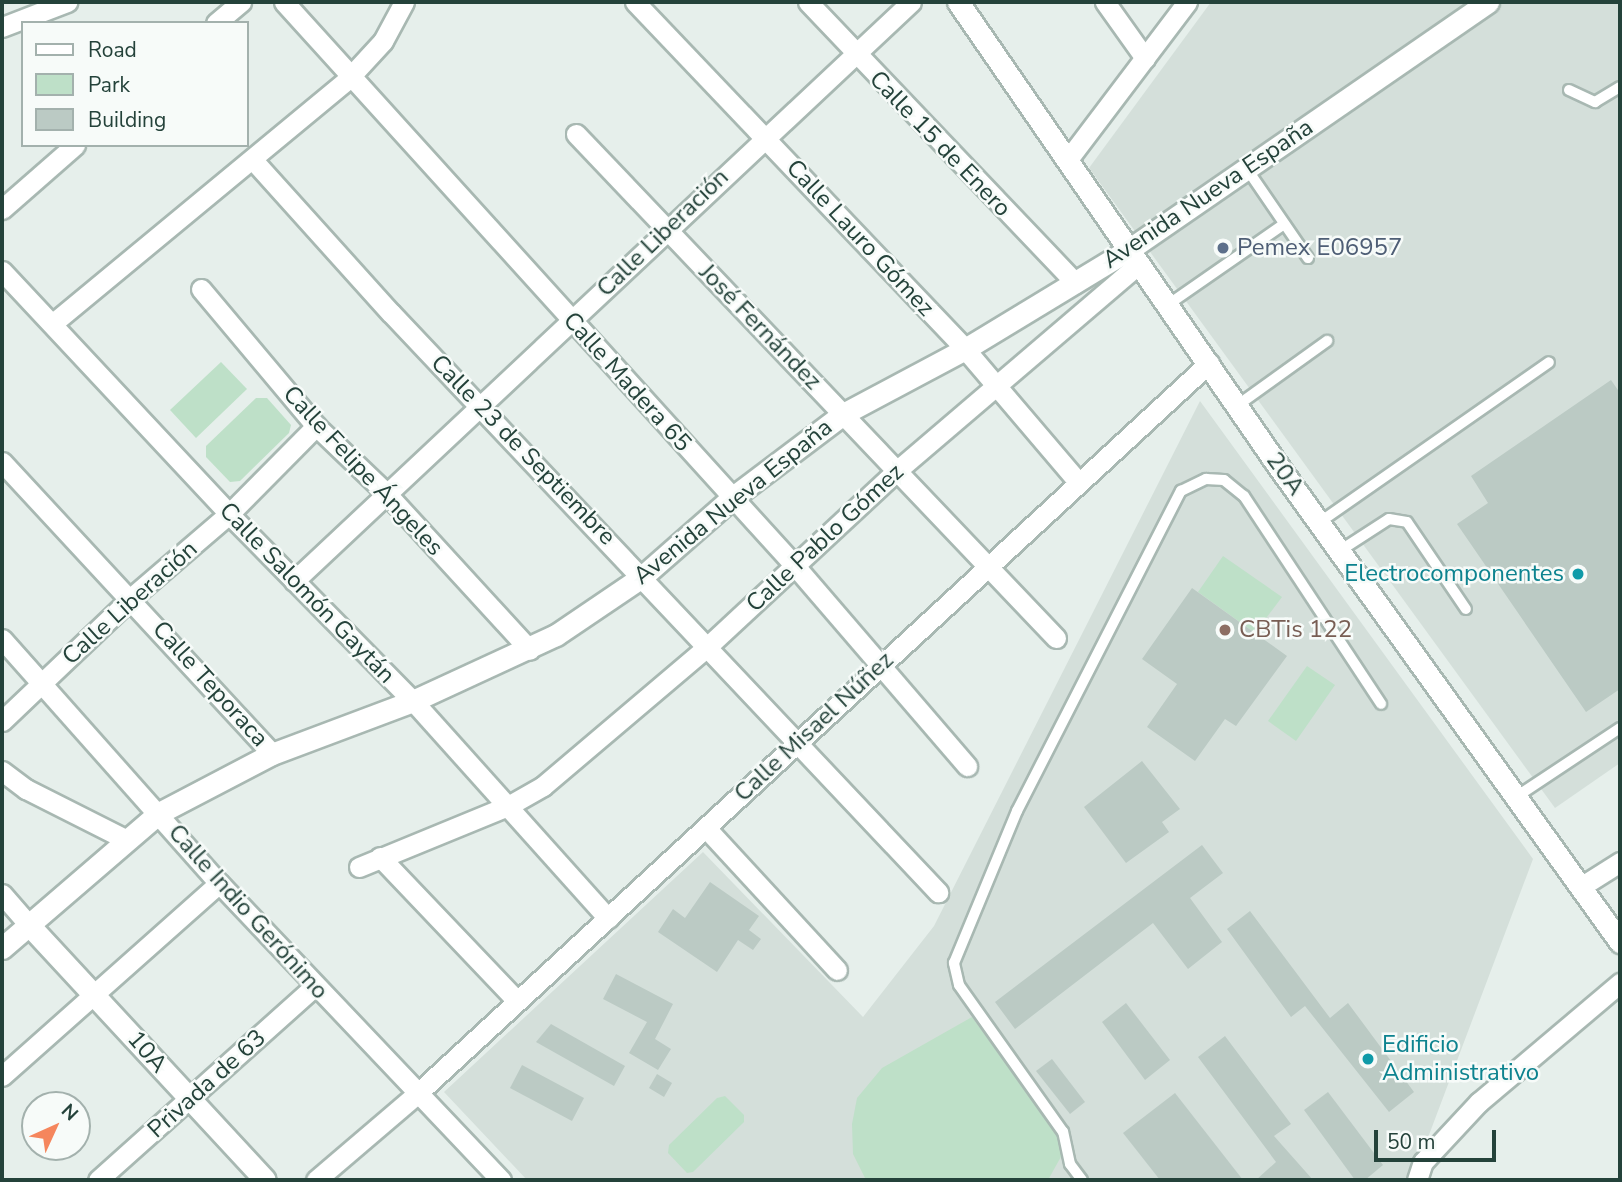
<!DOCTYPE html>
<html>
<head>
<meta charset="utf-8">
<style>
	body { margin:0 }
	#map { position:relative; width:1622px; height:1182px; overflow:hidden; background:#e6efeb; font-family:"Nunito Sans",sans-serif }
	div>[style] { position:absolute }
	.built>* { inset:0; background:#d4dfda }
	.green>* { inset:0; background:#bee0c8 }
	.building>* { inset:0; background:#bbcac4 }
	.roads { filter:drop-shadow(2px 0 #a8b8b2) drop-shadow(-2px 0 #a8b8b2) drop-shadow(0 2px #a8b8b2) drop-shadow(0 -2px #a8b8b2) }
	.service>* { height:10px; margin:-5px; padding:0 5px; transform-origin:5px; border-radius:5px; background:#fff }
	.minor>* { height:19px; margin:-9.5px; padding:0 9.5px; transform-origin:9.5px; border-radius:9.5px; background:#fff }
	.tertiary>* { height:21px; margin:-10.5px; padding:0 10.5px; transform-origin:10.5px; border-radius:10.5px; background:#fff }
	.secondary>* { height:21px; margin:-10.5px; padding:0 10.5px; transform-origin:10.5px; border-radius:10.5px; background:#fff }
	.dots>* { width:19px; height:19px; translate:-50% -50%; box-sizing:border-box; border:4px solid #f7fbf9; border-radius:50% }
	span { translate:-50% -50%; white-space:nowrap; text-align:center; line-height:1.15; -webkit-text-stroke:5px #f7fbf9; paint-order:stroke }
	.street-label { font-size:24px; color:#24423a }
	.service-label { font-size:24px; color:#4e5e75 }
	.left { translate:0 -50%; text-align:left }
	.culture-label { font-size:24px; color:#0d838f }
	.right { translate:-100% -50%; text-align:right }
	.education-label { font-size:24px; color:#785e54 }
	.frame { position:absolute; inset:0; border:4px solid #24423a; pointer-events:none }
	.legend { position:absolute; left:21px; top:21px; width:228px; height:126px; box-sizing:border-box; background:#f7fbf9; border:2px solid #a3b1ad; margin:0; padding:9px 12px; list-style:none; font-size:21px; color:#24423a }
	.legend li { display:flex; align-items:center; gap:14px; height:35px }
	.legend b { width:35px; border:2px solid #a3b1ad }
	.north { position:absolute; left:21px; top:1091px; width:70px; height:70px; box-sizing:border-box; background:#f7fbf9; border:2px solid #a3b1ad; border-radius:50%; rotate:45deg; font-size:19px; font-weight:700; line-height:28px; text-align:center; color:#24423a }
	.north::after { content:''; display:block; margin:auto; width:24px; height:32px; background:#f5865d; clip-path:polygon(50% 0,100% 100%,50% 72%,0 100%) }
	.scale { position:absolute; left:1374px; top:1130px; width:122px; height:32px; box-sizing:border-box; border:4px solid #24423a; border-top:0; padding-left:9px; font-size:21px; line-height:24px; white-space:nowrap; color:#24423a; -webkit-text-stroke:5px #f7fbf9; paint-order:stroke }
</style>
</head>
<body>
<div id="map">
	<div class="built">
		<i style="clip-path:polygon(1211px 2px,1620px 2px,1620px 763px,1555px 808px,1089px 168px)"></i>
		<i style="clip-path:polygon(1200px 401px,1533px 859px,1412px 1180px,527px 1180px,444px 1092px,703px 852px,863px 1017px,934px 926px)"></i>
	</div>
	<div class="green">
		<i style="clip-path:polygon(221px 362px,247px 389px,196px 438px,170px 410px)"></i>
		<i style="clip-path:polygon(256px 398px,267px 398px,291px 425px,289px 433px,240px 481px,230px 482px,206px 457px,206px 446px)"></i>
		<i style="clip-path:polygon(1223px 556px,1282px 597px,1255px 633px,1198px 592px)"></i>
		<i style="clip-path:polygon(1307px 666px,1335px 685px,1296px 741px,1268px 721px)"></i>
		<i style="clip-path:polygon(972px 1017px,1067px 1146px,1048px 1180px,866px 1180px,853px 1154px,852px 1124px,857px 1098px,882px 1068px)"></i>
		<i style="clip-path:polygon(725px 1096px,744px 1115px,744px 1122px,693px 1172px,687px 1173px,668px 1153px,669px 1145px,717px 1098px)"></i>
	</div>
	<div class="building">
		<i style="clip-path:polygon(1611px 380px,1620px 393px,1620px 689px,1586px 712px,1457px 524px,1488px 503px,1471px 476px)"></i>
		<i style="clip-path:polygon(1192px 588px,1287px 656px,1236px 726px,1225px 719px,1195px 761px,1147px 727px,1177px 684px,1142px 659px)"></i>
		<i style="clip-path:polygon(1142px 761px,1180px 809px,1162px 822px,1169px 832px,1126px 863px,1084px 807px)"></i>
		<i style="clip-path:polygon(1202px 845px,1223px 873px,1190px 898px,1222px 942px,1188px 969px,1153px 923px,1015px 1029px,995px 1002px)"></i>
		<i style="clip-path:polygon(710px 882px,759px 916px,749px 930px,761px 939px,753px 950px,738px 940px,717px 972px,658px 932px,673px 909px,685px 918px)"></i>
		<i style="clip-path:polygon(1250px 911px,1330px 1018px,1348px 1003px,1414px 1092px,1389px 1112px,1305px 1006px,1291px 1017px,1227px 929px)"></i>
		<i style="clip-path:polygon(616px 974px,673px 1004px,655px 1039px,671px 1049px,658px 1070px,629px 1053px,647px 1022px,603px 999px)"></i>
		<i style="clip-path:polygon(1126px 1003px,1170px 1060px,1145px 1080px,1102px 1022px)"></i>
		<i style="clip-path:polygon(551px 1024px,625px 1066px,614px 1086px,536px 1042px)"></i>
		<i style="clip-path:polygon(1225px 1036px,1291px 1124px,1274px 1136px,1313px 1180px,1256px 1180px,1276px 1162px,1198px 1057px)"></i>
		<i style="clip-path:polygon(1052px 1059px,1085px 1102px,1070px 1114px,1036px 1071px)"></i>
		<i style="clip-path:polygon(522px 1065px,584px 1098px,572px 1121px,510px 1088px)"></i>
		<i style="clip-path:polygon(657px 1074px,672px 1083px,664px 1097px,649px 1088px)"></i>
		<i style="clip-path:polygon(1328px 1092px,1383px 1165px,1365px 1180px,1355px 1180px,1304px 1110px)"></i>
		<i style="clip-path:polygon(1175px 1093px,1243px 1180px,1160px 1180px,1123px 1133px)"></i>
	</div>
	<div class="roads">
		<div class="service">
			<i style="left:1569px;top:90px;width:29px;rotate:25deg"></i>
			<i style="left:1595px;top:102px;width:29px;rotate:-31deg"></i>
			<i style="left:1247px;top:169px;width:108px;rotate:55.6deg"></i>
			<i style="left:1169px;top:304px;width:140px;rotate:-34.8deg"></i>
			<i style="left:1238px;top:405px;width:110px;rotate:-35.7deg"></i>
			<i style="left:1320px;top:522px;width:279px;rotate:-34.9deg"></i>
			<i style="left:1341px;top:550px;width:57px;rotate:-32.9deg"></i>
			<i style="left:1389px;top:519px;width:18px;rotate:9deg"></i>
			<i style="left:1407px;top:522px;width:105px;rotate:55.9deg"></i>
			<i style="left:1519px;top:795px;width:121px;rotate:-33.6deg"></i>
			<i style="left:1082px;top:1180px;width:20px;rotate:-127deg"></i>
			<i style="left:1070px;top:1164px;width:33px;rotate:-102deg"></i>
			<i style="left:1063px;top:1132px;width:180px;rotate:-125.3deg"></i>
			<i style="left:959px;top:985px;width:23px;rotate:-103deg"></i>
			<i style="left:954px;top:963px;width:165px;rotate:-67.5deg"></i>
			<i style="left:1017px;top:811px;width:360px;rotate:-62.9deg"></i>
			<i style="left:1181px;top:491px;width:28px;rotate:-26deg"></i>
			<i style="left:1206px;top:479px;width:18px;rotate:3deg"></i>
			<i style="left:1224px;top:480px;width:26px;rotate:39deg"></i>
			<i style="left:1244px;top:496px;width:249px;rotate:56.6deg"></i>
		</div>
		<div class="minor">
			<i style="left:284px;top:2px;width:761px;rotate:47.82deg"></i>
			<i style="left:795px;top:566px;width:264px;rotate:49.3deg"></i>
			<i style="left:635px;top:2px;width:479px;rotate:46.4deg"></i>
			<i style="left:965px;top:349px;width:175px;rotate:49.6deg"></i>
			<i style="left:808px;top:2px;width:388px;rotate:46.4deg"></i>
			<i style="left:1105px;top:2px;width:69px;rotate:54.5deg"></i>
			<i style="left:216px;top:23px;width:33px;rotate:-40deg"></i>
			<i style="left:2px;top:27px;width:70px;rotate:-21deg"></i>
			<i style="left:576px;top:134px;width:696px;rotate:46.4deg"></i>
			<i style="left:1069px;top:158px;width:196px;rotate:-52.9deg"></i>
			<i style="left:253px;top:160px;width:206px;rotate:48deg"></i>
			<i style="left:391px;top:313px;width:797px;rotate:46.63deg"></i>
			<i style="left:2px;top:209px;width:97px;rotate:-41.2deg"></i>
			<i style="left:2px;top:271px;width:333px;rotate:46.9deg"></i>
			<i style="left:229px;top:514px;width:262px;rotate:45.5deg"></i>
			<i style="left:413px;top:701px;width:292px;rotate:48.1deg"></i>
			<i style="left:201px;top:289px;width:179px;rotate:50deg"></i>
			<i style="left:316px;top:426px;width:95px;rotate:43.7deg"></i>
			<i style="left:385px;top:492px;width:214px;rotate:47.5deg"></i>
			<i style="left:52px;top:324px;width:386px;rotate:-39.6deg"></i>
			<i style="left:349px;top:78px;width:50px;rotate:-47.4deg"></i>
			<i style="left:383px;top:41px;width:44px;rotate:-61.7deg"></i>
			<i style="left:2px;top:462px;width:398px;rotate:47.2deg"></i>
			<i style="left:294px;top:581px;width:846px;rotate:-43.18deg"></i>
			<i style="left:2px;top:639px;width:327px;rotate:48.4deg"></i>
			<i style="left:219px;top:883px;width:410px;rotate:46.5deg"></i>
			<i style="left:2px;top:721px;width:180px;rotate:-43.6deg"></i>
			<i style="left:132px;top:597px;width:128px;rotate:-40.6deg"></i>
			<i style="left:229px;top:514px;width:124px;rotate:-45.3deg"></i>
			<i style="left:2px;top:771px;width:30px;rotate:37deg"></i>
			<i style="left:26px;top:789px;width:111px;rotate:26.8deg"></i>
			<i style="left:706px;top:828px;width:193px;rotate:47.3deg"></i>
			<i style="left:380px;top:857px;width:197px;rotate:46.4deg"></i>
			<i style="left:359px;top:867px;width:161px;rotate:-22.3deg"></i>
			<i style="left:508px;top:806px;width:40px;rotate:-29.7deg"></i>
			<i style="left:543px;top:786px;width:215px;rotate:-40.3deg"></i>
			<i style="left:707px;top:647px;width:255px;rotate:-42.9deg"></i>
			<i style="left:894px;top:473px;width:322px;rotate:-40.5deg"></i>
			<i style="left:1582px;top:886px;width:45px;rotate:-32.3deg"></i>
			<i style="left:2px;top:894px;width:41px;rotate:48.9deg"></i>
			<i style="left:2px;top:1076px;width:290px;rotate:-41.6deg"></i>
			<i style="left:98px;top:1180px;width:290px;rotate:-41.8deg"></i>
			<i style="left:316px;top:1180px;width:135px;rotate:-40.5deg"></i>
			<i style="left:419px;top:1092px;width:1075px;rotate:-42.7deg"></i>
			<i style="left:1417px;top:1180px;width:19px;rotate:-72deg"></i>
			<i style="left:1423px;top:1162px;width:82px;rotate:-47deg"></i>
			<i style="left:1479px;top:1102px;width:185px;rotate:-40.2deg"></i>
		</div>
		<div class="tertiary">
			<i style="left:958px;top:2px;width:560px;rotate:55.4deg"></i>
			<i style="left:1276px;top:463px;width:590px;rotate:54.32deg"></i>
			<i style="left:29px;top:925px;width:347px;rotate:47.2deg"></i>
		</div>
		<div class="secondary">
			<i style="left:2px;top:948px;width:207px;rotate:-40.7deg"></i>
			<i style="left:159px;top:813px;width:127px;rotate:-27.6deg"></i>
			<i style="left:272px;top:754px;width:151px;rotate:-20.6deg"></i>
			<i style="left:413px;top:701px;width:157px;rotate:-24.8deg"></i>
			<i style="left:556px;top:635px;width:105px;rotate:-34.1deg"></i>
			<i style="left:643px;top:576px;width:120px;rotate:-41.3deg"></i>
			<i style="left:733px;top:497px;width:138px;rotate:-37deg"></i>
			<i style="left:843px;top:414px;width:138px;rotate:-28deg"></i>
			<i style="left:965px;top:349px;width:193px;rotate:-31.2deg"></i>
			<i style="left:1130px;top:249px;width:435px;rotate:-34.6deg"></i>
		</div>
	</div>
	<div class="dots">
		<i style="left:1223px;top:248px;background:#5c6f8a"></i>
		<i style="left:1578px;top:574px;background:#0f9aa8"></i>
		<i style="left:1225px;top:630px;background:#8d6e63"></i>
		<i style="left:1368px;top:1059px;background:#0f9aa8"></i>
	</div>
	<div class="street-label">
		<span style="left:940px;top:144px;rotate:46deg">Calle 15 de Enero</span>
		<span style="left:1208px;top:194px;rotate:-34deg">Avenida Nueva España</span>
		<span style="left:663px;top:233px;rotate:-44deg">Calle Liberación</span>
		<span style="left:860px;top:238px;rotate:47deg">Calle Lauro Gómez</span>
		<span style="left:760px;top:327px;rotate:46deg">José Fernández</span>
		<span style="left:627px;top:382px;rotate:48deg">Calle Madera 65</span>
		<span style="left:523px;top:450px;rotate:46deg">Calle 23 de Septiembre</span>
		<span style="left:363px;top:471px;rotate:47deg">Calle Felipe Ángeles</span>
		<span style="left:1285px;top:474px;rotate:54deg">20A</span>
		<span style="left:733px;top:502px;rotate:-39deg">Avenida Nueva España</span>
		<span style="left:825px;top:538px;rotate:-43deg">Calle Pablo Gómez</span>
		<span style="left:307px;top:593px;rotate:46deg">Calle Salomón Gaytán</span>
		<span style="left:130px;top:603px;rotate:-42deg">Calle Liberación</span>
		<span style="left:210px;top:684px;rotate:48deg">Calle Teporaca</span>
		<span style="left:814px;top:727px;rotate:-43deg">Calle Misael Núñez</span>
		<span style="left:248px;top:912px;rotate:48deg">Calle Indio Gerónimo</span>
		<span style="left:147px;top:1052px;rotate:49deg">10A</span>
		<span style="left:207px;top:1084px;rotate:-42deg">Privada de 63</span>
	</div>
	<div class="service-label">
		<span class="left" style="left:1237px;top:248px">Pemex E06957</span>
	</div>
	<div class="culture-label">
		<span class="right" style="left:1564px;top:574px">Electrocomponentes</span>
		<span class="left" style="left:1382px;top:1059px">Edificio<br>Administrativo</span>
	</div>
	<div class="education-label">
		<span class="left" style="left:1239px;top:630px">CBTis 122</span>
	</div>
	<div class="frame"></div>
	<ul class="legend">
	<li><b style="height:9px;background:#fff"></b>Road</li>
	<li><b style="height:19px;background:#bee0c8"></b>Park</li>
	<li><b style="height:19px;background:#bbcac4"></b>Building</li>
	</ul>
	<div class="north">N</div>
	<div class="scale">50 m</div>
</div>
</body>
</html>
